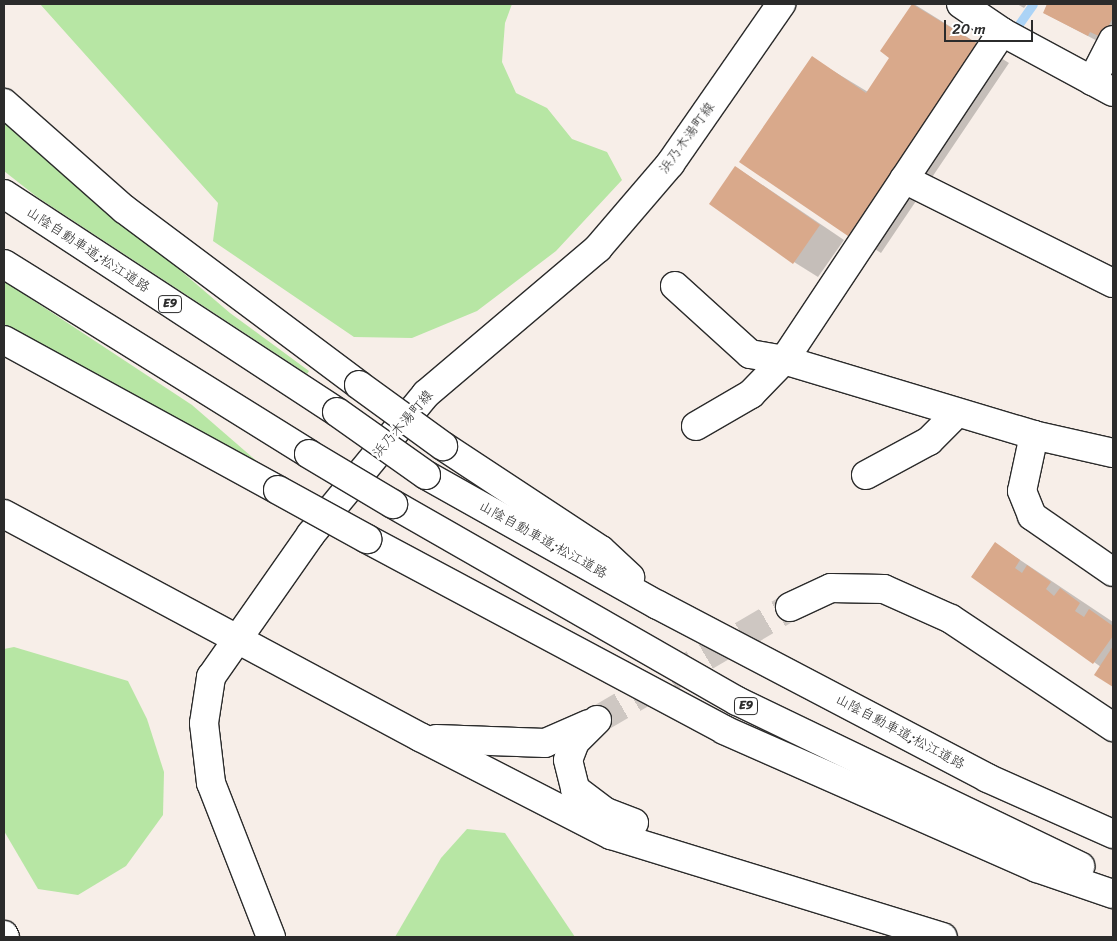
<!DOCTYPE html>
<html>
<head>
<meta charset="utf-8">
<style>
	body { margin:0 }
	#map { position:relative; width:1117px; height:941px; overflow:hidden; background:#f7eee8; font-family:Sriracha,"Klee One",sans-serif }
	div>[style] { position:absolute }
	.green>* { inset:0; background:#b7e6a4 }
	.shadow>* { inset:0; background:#0003 }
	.stream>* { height:9px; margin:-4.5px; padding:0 4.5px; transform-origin:4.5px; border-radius:4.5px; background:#abd3f6 }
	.building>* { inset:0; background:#d9a98b }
	.street-tunnel>* { height:28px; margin-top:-14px; transform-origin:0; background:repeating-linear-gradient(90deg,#cec7c2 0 28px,transparent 0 42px) }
	.roads { filter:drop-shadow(1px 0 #2b2b2b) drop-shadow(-1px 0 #2b2b2b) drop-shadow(0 1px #2b2b2b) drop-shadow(0 -1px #2b2b2b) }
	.street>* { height:28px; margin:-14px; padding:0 14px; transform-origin:14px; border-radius:14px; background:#fff }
	.secondary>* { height:28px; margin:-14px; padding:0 14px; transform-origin:14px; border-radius:14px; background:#fff }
	.highway>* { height:28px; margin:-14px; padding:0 14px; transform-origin:14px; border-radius:14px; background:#fff }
	.bridges { filter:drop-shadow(1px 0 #2b2b2b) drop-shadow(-1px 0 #2b2b2b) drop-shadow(0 1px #2b2b2b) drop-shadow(0 -1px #2b2b2b) }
	.highway-bridge>* { height:28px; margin:-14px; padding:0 14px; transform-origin:14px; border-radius:14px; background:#fff }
	span { translate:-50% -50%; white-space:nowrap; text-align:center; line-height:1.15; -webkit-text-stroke:5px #fff; paint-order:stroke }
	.shield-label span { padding:1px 4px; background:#fff; border:1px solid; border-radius:4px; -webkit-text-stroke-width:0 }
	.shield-label { font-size:12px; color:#2b2b2b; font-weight:700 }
	.street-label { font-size:14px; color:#2b2b2b }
	.frame { position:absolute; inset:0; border:5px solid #2b2b2b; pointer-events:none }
	.scale { position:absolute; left:944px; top:20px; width:89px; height:22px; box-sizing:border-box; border:2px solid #2b2b2b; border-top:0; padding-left:6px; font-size:15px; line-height:18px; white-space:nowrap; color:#2b2b2b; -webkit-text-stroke:4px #fff; paint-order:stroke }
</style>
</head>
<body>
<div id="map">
	<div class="green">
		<i style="clip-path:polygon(40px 4px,512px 4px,505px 23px,502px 62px,516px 93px,547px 108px,572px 139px,607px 152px,622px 180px,556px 251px,477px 311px,412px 338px,354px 337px,213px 241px,218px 203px)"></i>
		<i style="clip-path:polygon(4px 119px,230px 313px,309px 371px,307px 374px,37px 197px,4px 171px)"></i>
		<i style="clip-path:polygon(4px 281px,192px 405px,259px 463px,4px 324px)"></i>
		<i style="clip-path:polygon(14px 647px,128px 681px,147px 719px,164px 772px,163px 815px,126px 866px,78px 895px,38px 889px,4px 831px,4px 649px)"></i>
		<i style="clip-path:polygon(467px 829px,505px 833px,575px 937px,395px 937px,441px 858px)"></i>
	</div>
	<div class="shadow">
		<i style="clip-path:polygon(914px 4px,1009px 63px,881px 253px,741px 162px,812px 58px,868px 92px,891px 58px,882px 51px)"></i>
		<i style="clip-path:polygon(1017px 4px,1027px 4px,1024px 8px)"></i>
		<i style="clip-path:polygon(1047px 4px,1113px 4px,1113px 43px,1105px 45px,1044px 13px)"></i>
		<i style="clip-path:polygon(736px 167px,844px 240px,818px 277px,794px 262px)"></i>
		<i style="clip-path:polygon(996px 544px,1113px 622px,1113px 686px,1096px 674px,1101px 667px,972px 576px)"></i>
	</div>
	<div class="stream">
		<i style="left:1019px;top:24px;width:24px;rotate:-55deg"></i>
	</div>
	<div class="building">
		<i style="clip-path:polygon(912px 4px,978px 44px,848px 236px,739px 162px,812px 56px,866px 93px,889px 58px,880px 51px)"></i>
		<i style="clip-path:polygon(1047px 4px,1113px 4px,1113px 17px,1103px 38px,1090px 32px,1088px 36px,1043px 13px)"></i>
		<i style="clip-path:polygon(735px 166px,820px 225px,793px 264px,709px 204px)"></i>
		<i style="clip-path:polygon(995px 542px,1020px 560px,1015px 568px,1022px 573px,1027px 565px,1051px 582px,1046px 589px,1054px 596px,1060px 588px,1080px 603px,1075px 611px,1084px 617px,1089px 609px,1113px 626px,1113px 636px,1093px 664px,971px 577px)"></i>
		<i style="clip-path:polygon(1113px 646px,1113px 687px,1094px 675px)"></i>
	</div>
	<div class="street-tunnel">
		<i style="left:597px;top:720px;width:224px;rotate:-30.3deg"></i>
	</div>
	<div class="roads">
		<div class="street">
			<i style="left:961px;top:4px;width:50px;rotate:34.3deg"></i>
			<i style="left:1002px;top:32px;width:126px;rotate:28.4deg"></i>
			<i style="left:1002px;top:32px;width:394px;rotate:123.6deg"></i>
			<i style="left:784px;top:360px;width:261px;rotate:16.7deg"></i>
			<i style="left:1092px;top:81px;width:46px;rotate:-62.9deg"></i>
			<i style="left:904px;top:179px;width:233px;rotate:26.5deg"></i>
			<i style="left:675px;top:286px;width:101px;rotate:42.2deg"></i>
			<i style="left:750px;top:354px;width:35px;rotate:10deg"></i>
			<i style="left:696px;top:426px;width:64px;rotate:-30.2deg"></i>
			<i style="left:751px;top:394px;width:47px;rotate:-45.9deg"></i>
			<i style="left:1113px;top:453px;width:81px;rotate:-167.2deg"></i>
			<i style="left:1034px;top:435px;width:57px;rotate:102.1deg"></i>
			<i style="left:1022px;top:491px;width:27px;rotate:68deg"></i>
			<i style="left:1032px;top:516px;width:98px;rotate:34.7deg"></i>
			<i style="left:866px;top:475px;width:72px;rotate:-28.4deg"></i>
			<i style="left:929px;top:441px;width:38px;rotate:-45deg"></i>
			<i style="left:790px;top:607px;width:45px;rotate:-24.9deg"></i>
			<i style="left:831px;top:588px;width:53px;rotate:1.1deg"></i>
			<i style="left:884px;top:589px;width:73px;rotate:24.1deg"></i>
			<i style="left:951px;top:619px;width:195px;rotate:33.7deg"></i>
			<i style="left:597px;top:720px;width:31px;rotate:135deg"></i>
			<i style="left:575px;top:742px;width:19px;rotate:111deg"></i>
			<i style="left:568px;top:760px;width:30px;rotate:76deg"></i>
			<i style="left:575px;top:789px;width:39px;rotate:37deg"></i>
			<i style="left:606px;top:812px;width:30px;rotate:21deg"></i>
			<i style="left:420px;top:737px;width:215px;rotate:27.2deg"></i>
			<i style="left:611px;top:835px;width:347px;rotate:17.1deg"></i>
			<i style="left:436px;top:739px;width:109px;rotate:2.1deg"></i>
			<i style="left:545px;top:743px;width:48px;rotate:-23.4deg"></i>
			<i style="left:4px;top:935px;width:2px;rotate:63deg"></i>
		</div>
		<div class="secondary">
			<i style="left:4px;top:514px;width:472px;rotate:28.2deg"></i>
			<i style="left:271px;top:937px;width:165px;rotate:-111.3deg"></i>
			<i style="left:211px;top:783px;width:60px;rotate:-96.7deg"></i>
			<i style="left:204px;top:723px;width:47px;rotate:-81.3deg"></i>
			<i style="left:211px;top:677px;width:174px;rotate:-55deg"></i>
			<i style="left:311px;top:534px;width:181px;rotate:-50.6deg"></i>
			<i style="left:426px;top:394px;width:226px;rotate:-40.3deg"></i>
			<i style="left:598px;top:248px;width:111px;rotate:-49.4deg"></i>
			<i style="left:670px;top:164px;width:195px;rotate:-55.2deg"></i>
		</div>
		<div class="highway">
			<i style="left:4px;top:103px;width:160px;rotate:41.5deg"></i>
			<i style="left:124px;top:209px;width:294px;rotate:36.8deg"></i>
			<i style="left:4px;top:194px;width:398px;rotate:33.2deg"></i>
			<i style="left:4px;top:264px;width:359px;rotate:31.9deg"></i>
			<i style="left:4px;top:340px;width:312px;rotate:28.7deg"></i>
			<i style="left:443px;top:446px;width:189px;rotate:33.4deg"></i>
			<i style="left:601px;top:550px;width:40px;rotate:43deg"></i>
			<i style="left:426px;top:475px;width:266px;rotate:29.3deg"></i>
			<i style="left:658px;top:605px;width:372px;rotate:27.7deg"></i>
			<i style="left:987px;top:778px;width:138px;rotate:24deg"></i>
			<i style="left:393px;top:504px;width:396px;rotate:29.8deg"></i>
			<i style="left:737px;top:701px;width:381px;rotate:25.7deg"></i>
			<i style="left:367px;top:539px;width:405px;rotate:28.1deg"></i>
			<i style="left:724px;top:730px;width:342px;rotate:23.8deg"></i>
			<i style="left:1037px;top:868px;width:80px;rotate:18.9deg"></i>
		</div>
	</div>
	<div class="bridges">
		<div class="highway-bridge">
			<i style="left:359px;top:385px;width:104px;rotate:36deg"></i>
			<i style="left:337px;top:412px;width:109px;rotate:35.3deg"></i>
			<i style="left:309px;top:454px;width:98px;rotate:30.8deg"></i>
			<i style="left:278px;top:490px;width:102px;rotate:28.8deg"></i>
		</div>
	</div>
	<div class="shield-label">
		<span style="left:170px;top:304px">E9</span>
		<span style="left:746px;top:706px">E9</span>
	</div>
	<div class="street-label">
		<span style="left:687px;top:138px;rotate:-54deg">浜乃木湯町線</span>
		<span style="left:88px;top:250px;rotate:33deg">山陰自動車道;松江道路</span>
		<span style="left:403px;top:424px;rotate:-49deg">浜乃木湯町線</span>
		<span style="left:543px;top:540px;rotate:29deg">山陰自動車道;松江道路</span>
		<span style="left:900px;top:732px;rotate:28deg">山陰自動車道;松江道路</span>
	</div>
	<div class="frame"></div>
	<div class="scale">20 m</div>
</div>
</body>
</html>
